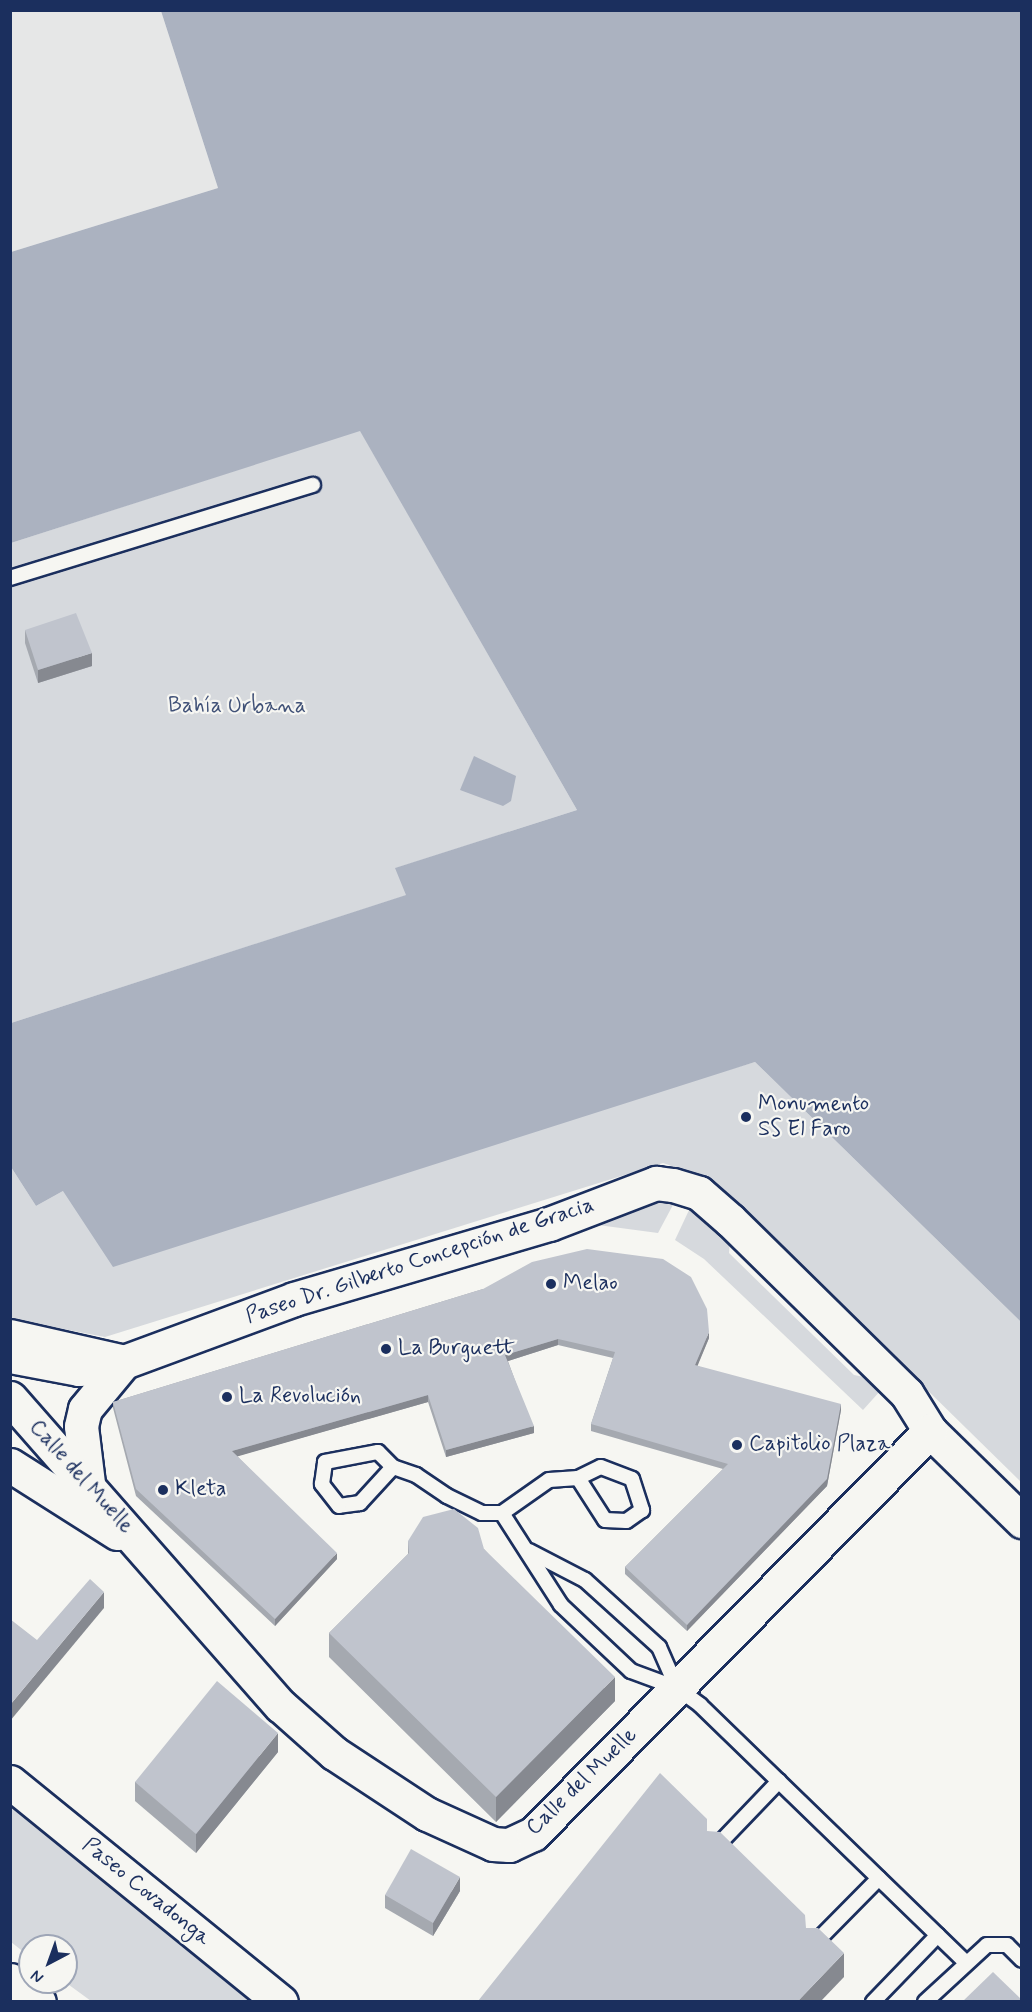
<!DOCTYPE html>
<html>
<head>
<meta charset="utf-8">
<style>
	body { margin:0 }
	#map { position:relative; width:1032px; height:2012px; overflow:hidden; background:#f6f6f2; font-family:Mynerve,sans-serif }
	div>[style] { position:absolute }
	.built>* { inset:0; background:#e6e7e7 }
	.green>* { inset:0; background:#d6d9dd }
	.water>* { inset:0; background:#abb2c0 }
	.roads { filter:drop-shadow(2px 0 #1b2f5e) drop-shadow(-2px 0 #1b2f5e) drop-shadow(0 2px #1b2f5e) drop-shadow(0 -2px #1b2f5e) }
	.lane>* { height:14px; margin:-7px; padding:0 7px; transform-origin:7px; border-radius:7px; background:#f6f6f2 }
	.street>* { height:26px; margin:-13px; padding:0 13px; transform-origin:13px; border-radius:13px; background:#f6f6f2 }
	.secondary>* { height:33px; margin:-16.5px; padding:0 16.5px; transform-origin:16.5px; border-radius:16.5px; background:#f6f6f2 }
	.primary>* { height:33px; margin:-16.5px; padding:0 16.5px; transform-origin:16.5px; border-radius:16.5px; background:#f6f6f2 }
	.wall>* { inset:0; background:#a5a9b0 }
	.shaded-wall>* { inset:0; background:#868990 }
	.building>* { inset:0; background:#c0c4cd }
	.dots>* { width:16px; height:16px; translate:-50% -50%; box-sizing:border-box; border:3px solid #f6f6f2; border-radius:50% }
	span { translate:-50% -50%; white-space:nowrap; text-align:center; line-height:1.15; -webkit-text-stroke:4.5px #f6f6f2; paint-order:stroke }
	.park-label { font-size:22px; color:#405177 }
	.poi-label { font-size:22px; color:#1b2f5e }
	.left { translate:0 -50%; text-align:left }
	.street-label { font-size:22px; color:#1b2f5e }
	.frame { position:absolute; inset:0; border:12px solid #1b2f5e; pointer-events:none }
	.north { position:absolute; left:18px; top:1934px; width:60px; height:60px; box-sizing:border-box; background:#f6f6f2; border:2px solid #9ea6b7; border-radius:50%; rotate:221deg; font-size:16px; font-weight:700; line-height:24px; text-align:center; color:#1b2f5e }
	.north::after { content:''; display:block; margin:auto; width:21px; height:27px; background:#1b2f5e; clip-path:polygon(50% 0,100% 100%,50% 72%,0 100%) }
</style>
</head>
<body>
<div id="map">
	<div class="built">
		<i style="clip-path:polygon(11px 11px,161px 11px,218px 188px,11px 252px)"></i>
	</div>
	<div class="green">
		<i style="clip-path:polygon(360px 430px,577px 810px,396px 868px,407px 895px,11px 1023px,11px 543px)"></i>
		<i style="clip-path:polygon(755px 1062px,1021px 1322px,1021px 1482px,713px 1180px,663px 1163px,105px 1337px,11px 1319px,11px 1167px,36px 1206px,63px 1191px,633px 1098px)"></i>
		<i style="clip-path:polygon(660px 1203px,674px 1203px,658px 1233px,598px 1225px,626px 1210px)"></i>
		<i style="clip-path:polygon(690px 1208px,730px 1240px,729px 1253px,854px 1375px,869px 1378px,881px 1390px,863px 1410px,704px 1259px,675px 1240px)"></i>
		<i style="clip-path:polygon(10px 1804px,255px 2001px,91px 2001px,65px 1982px,66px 1946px,30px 1946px,30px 1957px,11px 1942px)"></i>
	</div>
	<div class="water">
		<i style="clip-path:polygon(161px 11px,1021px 11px,1021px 1322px,755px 1062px,113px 1267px,63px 1191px,36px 1206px,11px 1167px,11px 1023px,406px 895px,395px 868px,577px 810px,360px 431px,11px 543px,11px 252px,218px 188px)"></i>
		<i style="clip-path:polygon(474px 756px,516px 776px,511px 801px,503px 806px,460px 790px)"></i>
	</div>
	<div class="roads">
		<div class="lane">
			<i style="left:10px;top:578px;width:317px;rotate:-17.1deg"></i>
			<i style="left:393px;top:1467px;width:49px;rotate:132.5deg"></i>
			<i style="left:360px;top:1503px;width:21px;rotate:172deg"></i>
			<i style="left:339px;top:1506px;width:28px;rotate:-128deg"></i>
			<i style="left:322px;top:1484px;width:22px;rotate:-82deg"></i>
			<i style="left:325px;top:1462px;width:54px;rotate:-10.7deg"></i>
			<i style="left:378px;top:1452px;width:21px;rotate:45deg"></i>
			<i style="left:393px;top:1467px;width:24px;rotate:19deg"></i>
			<i style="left:416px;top:1475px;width:37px;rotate:34deg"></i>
			<i style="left:447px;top:1496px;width:39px;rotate:26deg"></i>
			<i style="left:482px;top:1513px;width:20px"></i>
			<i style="left:502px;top:1513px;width:57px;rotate:-35.1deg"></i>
			<i style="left:549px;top:1480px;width:29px;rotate:-4deg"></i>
			<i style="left:578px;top:1478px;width:25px;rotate:-26deg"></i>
			<i style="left:601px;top:1467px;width:33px;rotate:21deg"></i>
			<i style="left:632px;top:1479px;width:33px;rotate:72deg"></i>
			<i style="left:642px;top:1510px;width:19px;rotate:145deg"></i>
			<i style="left:626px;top:1521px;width:21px;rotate:-177deg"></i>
			<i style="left:605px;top:1520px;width:50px;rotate:-122.7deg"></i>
			<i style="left:502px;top:1513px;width:109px;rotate:57.3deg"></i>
			<i style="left:561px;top:1605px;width:96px;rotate:43.3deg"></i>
			<i style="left:631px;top:1671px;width:49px;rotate:20.3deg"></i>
			<i style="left:677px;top:1688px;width:29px;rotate:36deg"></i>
			<i style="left:700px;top:1705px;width:368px;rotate:44.1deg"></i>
			<i style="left:529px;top:1551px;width:63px;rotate:27.4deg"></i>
			<i style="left:585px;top:1580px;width:100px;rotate:42.2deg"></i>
			<i style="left:659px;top:1647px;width:45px;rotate:66.3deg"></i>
			<i style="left:714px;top:1849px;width:94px;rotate:-46.3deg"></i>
			<i style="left:812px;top:1946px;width:95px;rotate:-45.4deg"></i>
			<i style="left:873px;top:2002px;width:93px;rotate:-45.9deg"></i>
			<i style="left:925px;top:2002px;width:84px;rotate:-42.6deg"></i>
			<i style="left:987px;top:1945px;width:20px"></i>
			<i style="left:1007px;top:1945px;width:21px;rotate:45deg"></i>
		</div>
		<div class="street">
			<i style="left:10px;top:1360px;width:70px;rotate:10.7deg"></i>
			<i style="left:79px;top:1373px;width:22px;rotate:-3deg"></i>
			<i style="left:101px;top:1372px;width:25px;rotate:-23deg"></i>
		</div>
		<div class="secondary">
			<i style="left:10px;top:1336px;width:117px;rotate:12.8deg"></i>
			<i style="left:124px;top:1362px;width:181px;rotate:-20.3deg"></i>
			<i style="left:294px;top:1299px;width:266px;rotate:-16.4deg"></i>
			<i style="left:549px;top:1224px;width:115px;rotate:-21deg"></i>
			<i style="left:656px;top:1183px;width:17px;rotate:7deg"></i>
			<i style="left:673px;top:1185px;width:27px;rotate:17deg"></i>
			<i style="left:699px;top:1193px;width:41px;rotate:41.1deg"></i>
			<i style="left:730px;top:1220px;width:248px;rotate:44.5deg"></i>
			<i style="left:907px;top:1394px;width:44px;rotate:58.1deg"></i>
			<i style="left:930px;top:1431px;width:129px;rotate:44.4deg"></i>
			<i style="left:10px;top:1398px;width:410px;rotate:48.7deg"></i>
			<i style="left:281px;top:1706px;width:71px;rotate:41.6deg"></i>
			<i style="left:334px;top:1753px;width:111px;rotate:33.3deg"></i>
			<i style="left:427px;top:1814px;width:72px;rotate:24.4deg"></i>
			<i style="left:493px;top:1844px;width:16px;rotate:4deg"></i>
			<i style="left:509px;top:1845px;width:26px;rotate:-25deg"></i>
			<i style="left:533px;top:1834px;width:566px;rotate:-45.43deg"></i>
			<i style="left:10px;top:1465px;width:127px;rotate:32.4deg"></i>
			<i style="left:88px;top:1483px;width:57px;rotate:-97deg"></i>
			<i style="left:81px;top:1426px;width:17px;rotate:-77deg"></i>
			<i style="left:85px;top:1409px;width:61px;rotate:-50.3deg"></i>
			<i style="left:10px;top:1782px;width:349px;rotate:39.1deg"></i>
		</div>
		<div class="primary">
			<i style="left:10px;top:1980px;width:36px;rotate:37deg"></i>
		</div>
	</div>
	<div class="wall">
		<i style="clip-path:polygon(25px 630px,92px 666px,38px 683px,25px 643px)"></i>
		<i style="clip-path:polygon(483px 1289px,709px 1338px,697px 1366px,841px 1410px,827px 1486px,687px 1631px,625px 1574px,625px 1567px,723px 1469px,591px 1431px,591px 1424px,613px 1358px,558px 1345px,508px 1361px,534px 1433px,446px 1457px,428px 1402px,237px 1456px,337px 1559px,275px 1626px,136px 1496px,113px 1408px,113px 1402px)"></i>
		<i style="clip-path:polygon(408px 1541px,484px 1549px,615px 1701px,496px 1822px,329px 1657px,329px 1633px,408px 1554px)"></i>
		<i style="clip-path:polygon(278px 1752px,196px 1853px,135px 1801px,135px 1782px)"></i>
		<i style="clip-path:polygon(460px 1891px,433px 1936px,385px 1908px,385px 1895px)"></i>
	</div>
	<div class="shaded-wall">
		<i style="clip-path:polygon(92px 653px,92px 666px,38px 683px,38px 670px)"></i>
		<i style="clip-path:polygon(709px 1332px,709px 1338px,695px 1372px,695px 1365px)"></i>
		<i style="clip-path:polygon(558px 1339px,558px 1345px,505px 1362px,505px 1355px)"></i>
		<i style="clip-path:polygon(428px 1395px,428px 1402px,232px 1458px,232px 1451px)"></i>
		<i style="clip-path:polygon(841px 1404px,841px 1410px,827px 1486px,687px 1631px,687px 1625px)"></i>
		<i style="clip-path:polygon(534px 1426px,534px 1433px,446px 1457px,446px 1450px)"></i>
		<i style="clip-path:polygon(337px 1553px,337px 1559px,275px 1626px,275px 1619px)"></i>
		<i style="clip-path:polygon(104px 1592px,104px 1608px,10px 1721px,10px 1705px)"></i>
		<i style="clip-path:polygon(615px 1677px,615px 1701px,496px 1822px,496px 1797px)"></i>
		<i style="clip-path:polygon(278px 1733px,278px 1752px,196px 1853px,196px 1834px)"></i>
		<i style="clip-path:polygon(460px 1877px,460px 1891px,433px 1936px,433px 1923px)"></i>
		<i style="clip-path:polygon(844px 1953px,844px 1977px,821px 2001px,798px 2001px)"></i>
	</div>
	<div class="building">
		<i style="clip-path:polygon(76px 613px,92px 653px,38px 670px,25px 630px)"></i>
		<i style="clip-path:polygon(587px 1249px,663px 1259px,691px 1277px,707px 1309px,709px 1332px,695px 1365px,841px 1404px,827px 1479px,687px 1625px,625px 1567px,728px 1464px,591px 1424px,615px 1352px,558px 1339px,505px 1355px,534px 1426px,446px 1450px,428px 1395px,232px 1451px,337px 1553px,275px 1619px,136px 1489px,113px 1402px,483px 1289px,532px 1262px)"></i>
		<i style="clip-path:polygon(454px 1509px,478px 1528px,484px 1549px,615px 1677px,496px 1797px,329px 1633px,409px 1553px,408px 1541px,423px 1517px)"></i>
		<i style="clip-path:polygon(90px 1579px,104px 1592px,10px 1705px,10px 1619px,37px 1640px)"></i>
		<i style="clip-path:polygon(217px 1681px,278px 1733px,196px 1834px,135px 1782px)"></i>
		<i style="clip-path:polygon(660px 1773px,707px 1819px,707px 1831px,720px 1832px,805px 1915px,806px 1928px,818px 1928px,844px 1953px,798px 2001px,478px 2001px)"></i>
		<i style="clip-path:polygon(411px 1849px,460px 1877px,433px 1923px,385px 1895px)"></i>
		<i style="clip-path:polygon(993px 1972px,1022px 2000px,1022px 2001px,963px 2001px)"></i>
	</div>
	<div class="dots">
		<i style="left:746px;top:1117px;background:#1b2f5e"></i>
		<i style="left:551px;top:1284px;background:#1b2f5e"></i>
		<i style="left:386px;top:1349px;background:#1b2f5e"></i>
		<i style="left:227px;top:1397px;background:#1b2f5e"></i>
		<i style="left:737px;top:1445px;background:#1b2f5e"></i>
		<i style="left:163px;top:1490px;background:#1b2f5e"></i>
	</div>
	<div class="park-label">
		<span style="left:237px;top:707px">Bahía Urbana</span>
	</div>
	<div class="poi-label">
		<span class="left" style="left:758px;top:1117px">Monumento<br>SS El Faro</span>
		<span class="left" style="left:563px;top:1284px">Melao</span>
		<span class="left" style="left:398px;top:1349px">La Burguett</span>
		<span class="left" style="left:239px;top:1397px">La Revolución</span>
		<span class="left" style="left:749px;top:1445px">Capitolio Plaza</span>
		<span class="left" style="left:175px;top:1490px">Kleta</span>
	</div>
	<div class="street-label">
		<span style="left:420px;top:1261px;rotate:-18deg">Paseo Dr. Gilberto Concepción de Gracia</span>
		<span style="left:81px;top:1477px;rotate:48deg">Calle del Muelle</span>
		<span style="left:582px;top:1782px;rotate:-44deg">Calle del Muelle</span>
		<span style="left:146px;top:1892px;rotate:39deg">Paseo Covadonga</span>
	</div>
	<div class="frame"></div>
	<div class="north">N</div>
</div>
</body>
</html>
